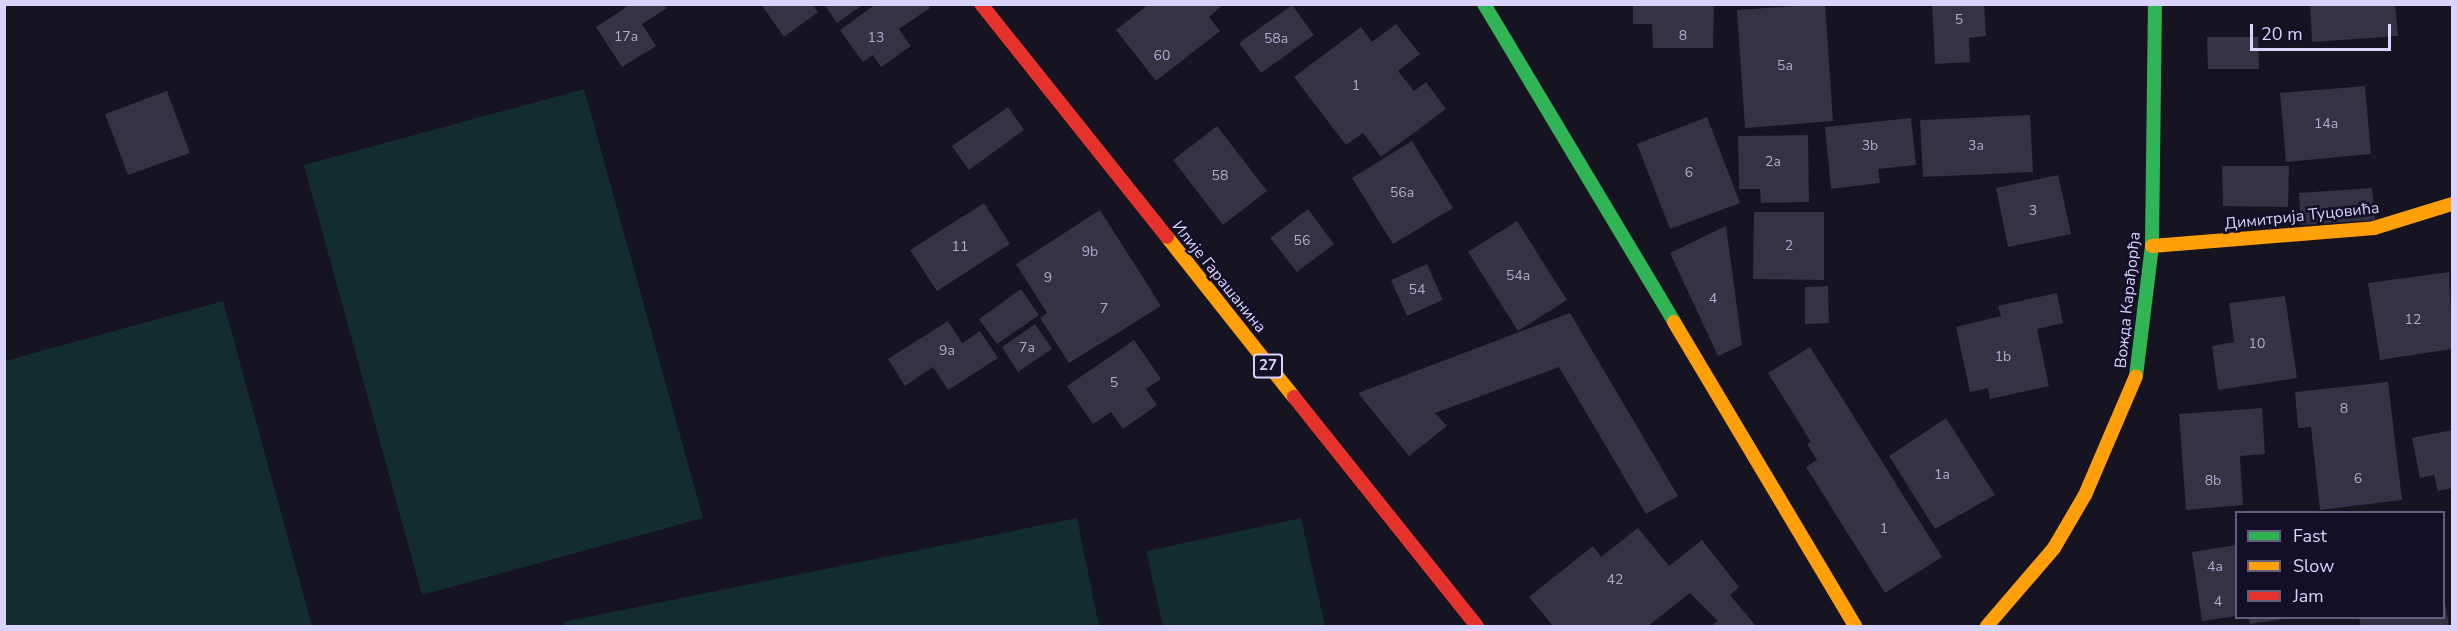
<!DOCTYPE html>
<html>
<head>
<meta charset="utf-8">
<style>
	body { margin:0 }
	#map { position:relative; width:2457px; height:631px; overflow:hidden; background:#161421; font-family:"Nunito Sans",sans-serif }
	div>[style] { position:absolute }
	.green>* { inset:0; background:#132c2d }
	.building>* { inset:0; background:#343243 }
	.fast>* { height:14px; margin:-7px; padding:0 7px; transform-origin:7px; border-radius:7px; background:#30b455 }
	.slow>* { height:14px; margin:-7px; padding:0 7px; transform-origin:7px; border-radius:7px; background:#ff9f0a }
	.jam>* { height:14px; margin:-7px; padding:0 7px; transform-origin:7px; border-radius:7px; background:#e5322d }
	span { translate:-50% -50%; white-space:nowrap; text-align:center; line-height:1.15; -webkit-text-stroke:5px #130f26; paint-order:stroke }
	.number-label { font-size:14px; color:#b0acd0 }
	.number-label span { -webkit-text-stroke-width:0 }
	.shield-label span { padding:2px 4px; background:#130f26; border:2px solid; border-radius:4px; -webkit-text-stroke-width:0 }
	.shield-label { font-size:15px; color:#d9d4ff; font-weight:700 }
	.street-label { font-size:16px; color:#d9d4ff }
	.frame { position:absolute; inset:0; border:6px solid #d9d4ff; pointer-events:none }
	.legend { position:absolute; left:2235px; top:511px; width:210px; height:108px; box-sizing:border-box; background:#130f26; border:2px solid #625e7d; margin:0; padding:8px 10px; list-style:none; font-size:18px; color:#d9d4ff }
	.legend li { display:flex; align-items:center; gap:12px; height:30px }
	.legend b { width:30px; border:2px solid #625e7d }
	.scale { position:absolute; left:2250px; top:24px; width:141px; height:27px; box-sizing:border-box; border:3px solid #d9d4ff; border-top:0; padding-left:8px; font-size:18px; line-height:21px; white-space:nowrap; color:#d9d4ff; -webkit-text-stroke:4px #130f26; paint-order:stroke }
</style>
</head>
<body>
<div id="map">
	<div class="green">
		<i style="clip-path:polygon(584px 89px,703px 518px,422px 595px,304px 165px)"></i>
		<i style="clip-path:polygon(223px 301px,312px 626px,5px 626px,5px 361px)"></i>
		<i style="clip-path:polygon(1077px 518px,1099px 626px,564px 626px,563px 622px)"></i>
		<i style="clip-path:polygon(1301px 518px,1325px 626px,1163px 626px,1146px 551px)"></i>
	</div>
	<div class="building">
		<i style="clip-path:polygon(631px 4px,664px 4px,667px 8px,642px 24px,656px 46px,622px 67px,596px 27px)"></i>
		<i style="clip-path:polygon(761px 4px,812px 4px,818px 12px,784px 37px)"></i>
		<i style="clip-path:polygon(824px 4px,864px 4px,837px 23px)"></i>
		<i style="clip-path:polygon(876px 4px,928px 4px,930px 8px,899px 29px,911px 46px,881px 67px,873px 55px,863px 62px,840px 30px)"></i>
		<i style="clip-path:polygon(1149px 4px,1224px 4px,1209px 17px,1220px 31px,1156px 81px,1116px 30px)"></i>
		<i style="clip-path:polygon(1825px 4px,1833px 121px,1745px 128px,1737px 10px)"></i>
		<i style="clip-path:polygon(1932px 4px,1984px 4px,1986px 36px,1969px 38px,1970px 62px,1935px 64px)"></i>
		<i style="clip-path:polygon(2310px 4px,2395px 4px,2398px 36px,2312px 42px)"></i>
		<i style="clip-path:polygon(1292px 5px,1314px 35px,1261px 73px,1239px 43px)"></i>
		<i style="clip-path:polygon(1633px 5px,1714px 5px,1713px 48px,1653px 48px,1652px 24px,1633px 24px)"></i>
		<i style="clip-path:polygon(1396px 24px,1420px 54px,1398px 71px,1414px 91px,1426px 82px,1446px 109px,1381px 157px,1363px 133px,1346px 145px,1294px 77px,1361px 27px,1372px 42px)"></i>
		<i style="clip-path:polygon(2207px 37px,2258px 37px,2259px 69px,2208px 69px)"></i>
		<i style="clip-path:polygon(2365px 86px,2371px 154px,2286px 162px,2280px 93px)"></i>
		<i style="clip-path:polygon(167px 91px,190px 153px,128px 175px,105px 114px)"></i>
		<i style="clip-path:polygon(1008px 107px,1024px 130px,969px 170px,952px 146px)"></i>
		<i style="clip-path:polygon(2030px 115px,2033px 172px,1923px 177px,1920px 120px)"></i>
		<i style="clip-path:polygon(1707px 117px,1740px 203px,1670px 229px,1637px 144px)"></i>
		<i style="clip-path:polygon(1911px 118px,1916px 165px,1878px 169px,1880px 183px,1831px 189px,1825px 127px)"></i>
		<i style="clip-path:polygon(1217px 126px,1267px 191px,1223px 225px,1173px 160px)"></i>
		<i style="clip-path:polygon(1808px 135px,1809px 202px,1761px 203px,1760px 189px,1739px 189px,1738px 136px)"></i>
		<i style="clip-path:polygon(1412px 141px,1453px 208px,1393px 244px,1352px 178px)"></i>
		<i style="clip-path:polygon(2222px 166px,2289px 166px,2288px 207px,2223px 206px)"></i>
		<i style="clip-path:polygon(2058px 175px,2071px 234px,2008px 247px,1996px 188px)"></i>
		<i style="clip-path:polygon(2372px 188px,2375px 220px,2301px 225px,2299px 193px)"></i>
		<i style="clip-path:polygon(984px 203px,1010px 244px,937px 291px,910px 250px)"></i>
		<i style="clip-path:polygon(1308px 209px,1334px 244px,1297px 272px,1270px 238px)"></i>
		<i style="clip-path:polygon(1100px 210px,1161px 306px,1069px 363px,1040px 318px,1047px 313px,1016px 264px)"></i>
		<i style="clip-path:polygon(1754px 212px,1824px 212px,1824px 280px,1753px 279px)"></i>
		<i style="clip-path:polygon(1517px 221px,1567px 300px,1518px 331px,1468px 252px)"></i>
		<i style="clip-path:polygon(1726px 226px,1742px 345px,1718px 356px,1670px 253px)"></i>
		<i style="clip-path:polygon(1427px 264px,1443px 300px,1407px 316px,1391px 280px)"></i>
		<i style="clip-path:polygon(2449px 272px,2452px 349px,2380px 360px,2368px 283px)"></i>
		<i style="clip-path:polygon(1828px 286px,1829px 323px,1805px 324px,1805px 287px)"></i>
		<i style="clip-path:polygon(1021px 289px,1039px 315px,997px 344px,979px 319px)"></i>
		<i style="clip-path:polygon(2057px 293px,2063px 323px,2037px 329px,2049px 386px,1990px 399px,1988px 388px,1970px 392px,1956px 327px,2001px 316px,1998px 306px)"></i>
		<i style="clip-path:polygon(2285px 296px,2297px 378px,2218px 390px,2212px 346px,2234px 342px,2229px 303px)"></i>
		<i style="clip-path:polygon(1570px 313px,1678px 496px,1646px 514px,1559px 367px,1435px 413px,1447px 426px,1409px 456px,1358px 393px)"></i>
		<i style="clip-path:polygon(948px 321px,962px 343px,980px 331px,998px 358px,948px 390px,933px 367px,905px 386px,888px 359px)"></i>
		<i style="clip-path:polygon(1035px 324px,1052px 349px,1018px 372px,1002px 347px)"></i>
		<i style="clip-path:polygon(1134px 340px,1161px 379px,1146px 389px,1157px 405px,1123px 429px,1111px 412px,1093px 424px,1067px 386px)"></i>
		<i style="clip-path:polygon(1810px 347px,1942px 557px,1885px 593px,1806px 467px,1817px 460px,1807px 444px,1811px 442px,1768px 373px)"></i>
		<i style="clip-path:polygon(2388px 382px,2402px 500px,2320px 510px,2311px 427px,2298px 428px,2295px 392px)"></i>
		<i style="clip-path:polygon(2262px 408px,2265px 454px,2240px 456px,2243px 505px,2186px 510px,2179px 414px)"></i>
		<i style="clip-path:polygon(1946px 418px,1995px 495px,1935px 529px,1889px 456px)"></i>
		<i style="clip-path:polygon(2452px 430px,2452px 488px,2438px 491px,2434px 475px,2420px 478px,2412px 438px)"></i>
		<i style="clip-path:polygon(1638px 528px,1669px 566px,1702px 540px,1739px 587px,1730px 595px,1756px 626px,1711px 626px,1718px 621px,1690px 593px,1648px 626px,1553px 626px,1529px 597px,1593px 546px,1601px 557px)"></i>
		<i style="clip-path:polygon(2236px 545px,2236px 616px,2202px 621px,2192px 552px)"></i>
		<i style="clip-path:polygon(2445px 603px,2449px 626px,2361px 626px,2359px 618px,2444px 618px)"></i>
		<i style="clip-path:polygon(2249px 618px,2281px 618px,2282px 619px,2250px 624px)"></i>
	</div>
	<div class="fast">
		<i style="left:1484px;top:4px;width:370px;rotate:59.1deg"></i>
		<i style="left:2136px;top:376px;width:131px;rotate:-83deg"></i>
		<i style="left:2152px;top:246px;width:242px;rotate:-89.3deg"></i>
	</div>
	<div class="slow">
		<i style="left:1167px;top:237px;width:204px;rotate:51.6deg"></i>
		<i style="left:2152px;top:246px;width:223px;rotate:-4.6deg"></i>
		<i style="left:2374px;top:228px;width:82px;rotate:-17.1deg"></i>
		<i style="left:1674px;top:322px;width:354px;rotate:59.2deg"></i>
		<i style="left:1987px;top:626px;width:103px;rotate:-49.3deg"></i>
		<i style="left:2054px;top:548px;width:61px;rotate:-59.7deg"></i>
		<i style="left:2085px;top:495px;width:129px;rotate:-66.8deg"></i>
	</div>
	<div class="jam">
		<i style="left:981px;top:4px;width:298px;rotate:51.4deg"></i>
		<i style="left:1294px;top:397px;width:293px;rotate:51.4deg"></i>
	</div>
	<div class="number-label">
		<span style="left:1959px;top:20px">5</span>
		<span style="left:1683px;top:36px">8</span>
		<span style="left:626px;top:37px">17a</span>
		<span style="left:876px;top:38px">13</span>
		<span style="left:1276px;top:39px">58a</span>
		<span style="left:1162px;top:56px">60</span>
		<span style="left:1785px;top:66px">5a</span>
		<span style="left:1356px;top:86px">1</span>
		<span style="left:2326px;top:124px">14a</span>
		<span style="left:1870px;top:146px">3b</span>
		<span style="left:1976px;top:146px">3a</span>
		<span style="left:1773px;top:162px">2a</span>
		<span style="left:1689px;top:173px">6</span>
		<span style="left:1220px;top:176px">58</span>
		<span style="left:1402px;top:193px">56a</span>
		<span style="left:2033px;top:211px">3</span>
		<span style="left:1302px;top:241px">56</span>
		<span style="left:1789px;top:246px">2</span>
		<span style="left:960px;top:247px">11</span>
		<span style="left:1090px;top:252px">9b</span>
		<span style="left:1518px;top:276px">54a</span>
		<span style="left:1048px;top:278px">9</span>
		<span style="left:1417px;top:290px">54</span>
		<span style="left:1713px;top:299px">4</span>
		<span style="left:1104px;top:309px">7</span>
		<span style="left:2413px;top:320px">12</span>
		<span style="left:2257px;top:344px">10</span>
		<span style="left:1027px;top:348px">7a</span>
		<span style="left:947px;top:351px">9a</span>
		<span style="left:2003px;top:357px">1b</span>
		<span style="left:1114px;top:383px">5</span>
		<span style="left:2344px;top:409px">8</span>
		<span style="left:1942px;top:475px">1a</span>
		<span style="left:2358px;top:479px">6</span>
		<span style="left:2213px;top:481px">8b</span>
		<span style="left:1884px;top:529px">1</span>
		<span style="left:2215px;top:567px">4a</span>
		<span style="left:1615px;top:580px">42</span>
		<span style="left:2218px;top:602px">4</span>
	</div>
	<div class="shield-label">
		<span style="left:1268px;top:366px">27</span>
	</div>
	<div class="street-label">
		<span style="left:2302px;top:216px;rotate:-6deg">Димитрија Туцовића</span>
		<span style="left:1219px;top:277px;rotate:51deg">Илије Гарашанина</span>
		<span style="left:2128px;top:300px;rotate:-84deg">Вожда Карађорђа</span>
	</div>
	<div class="frame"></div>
	<ul class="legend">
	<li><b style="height:8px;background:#30b455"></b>Fast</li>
	<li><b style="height:8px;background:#ff9f0a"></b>Slow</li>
	<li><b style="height:8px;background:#e5322d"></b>Jam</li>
	</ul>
	<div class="scale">20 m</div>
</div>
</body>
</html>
